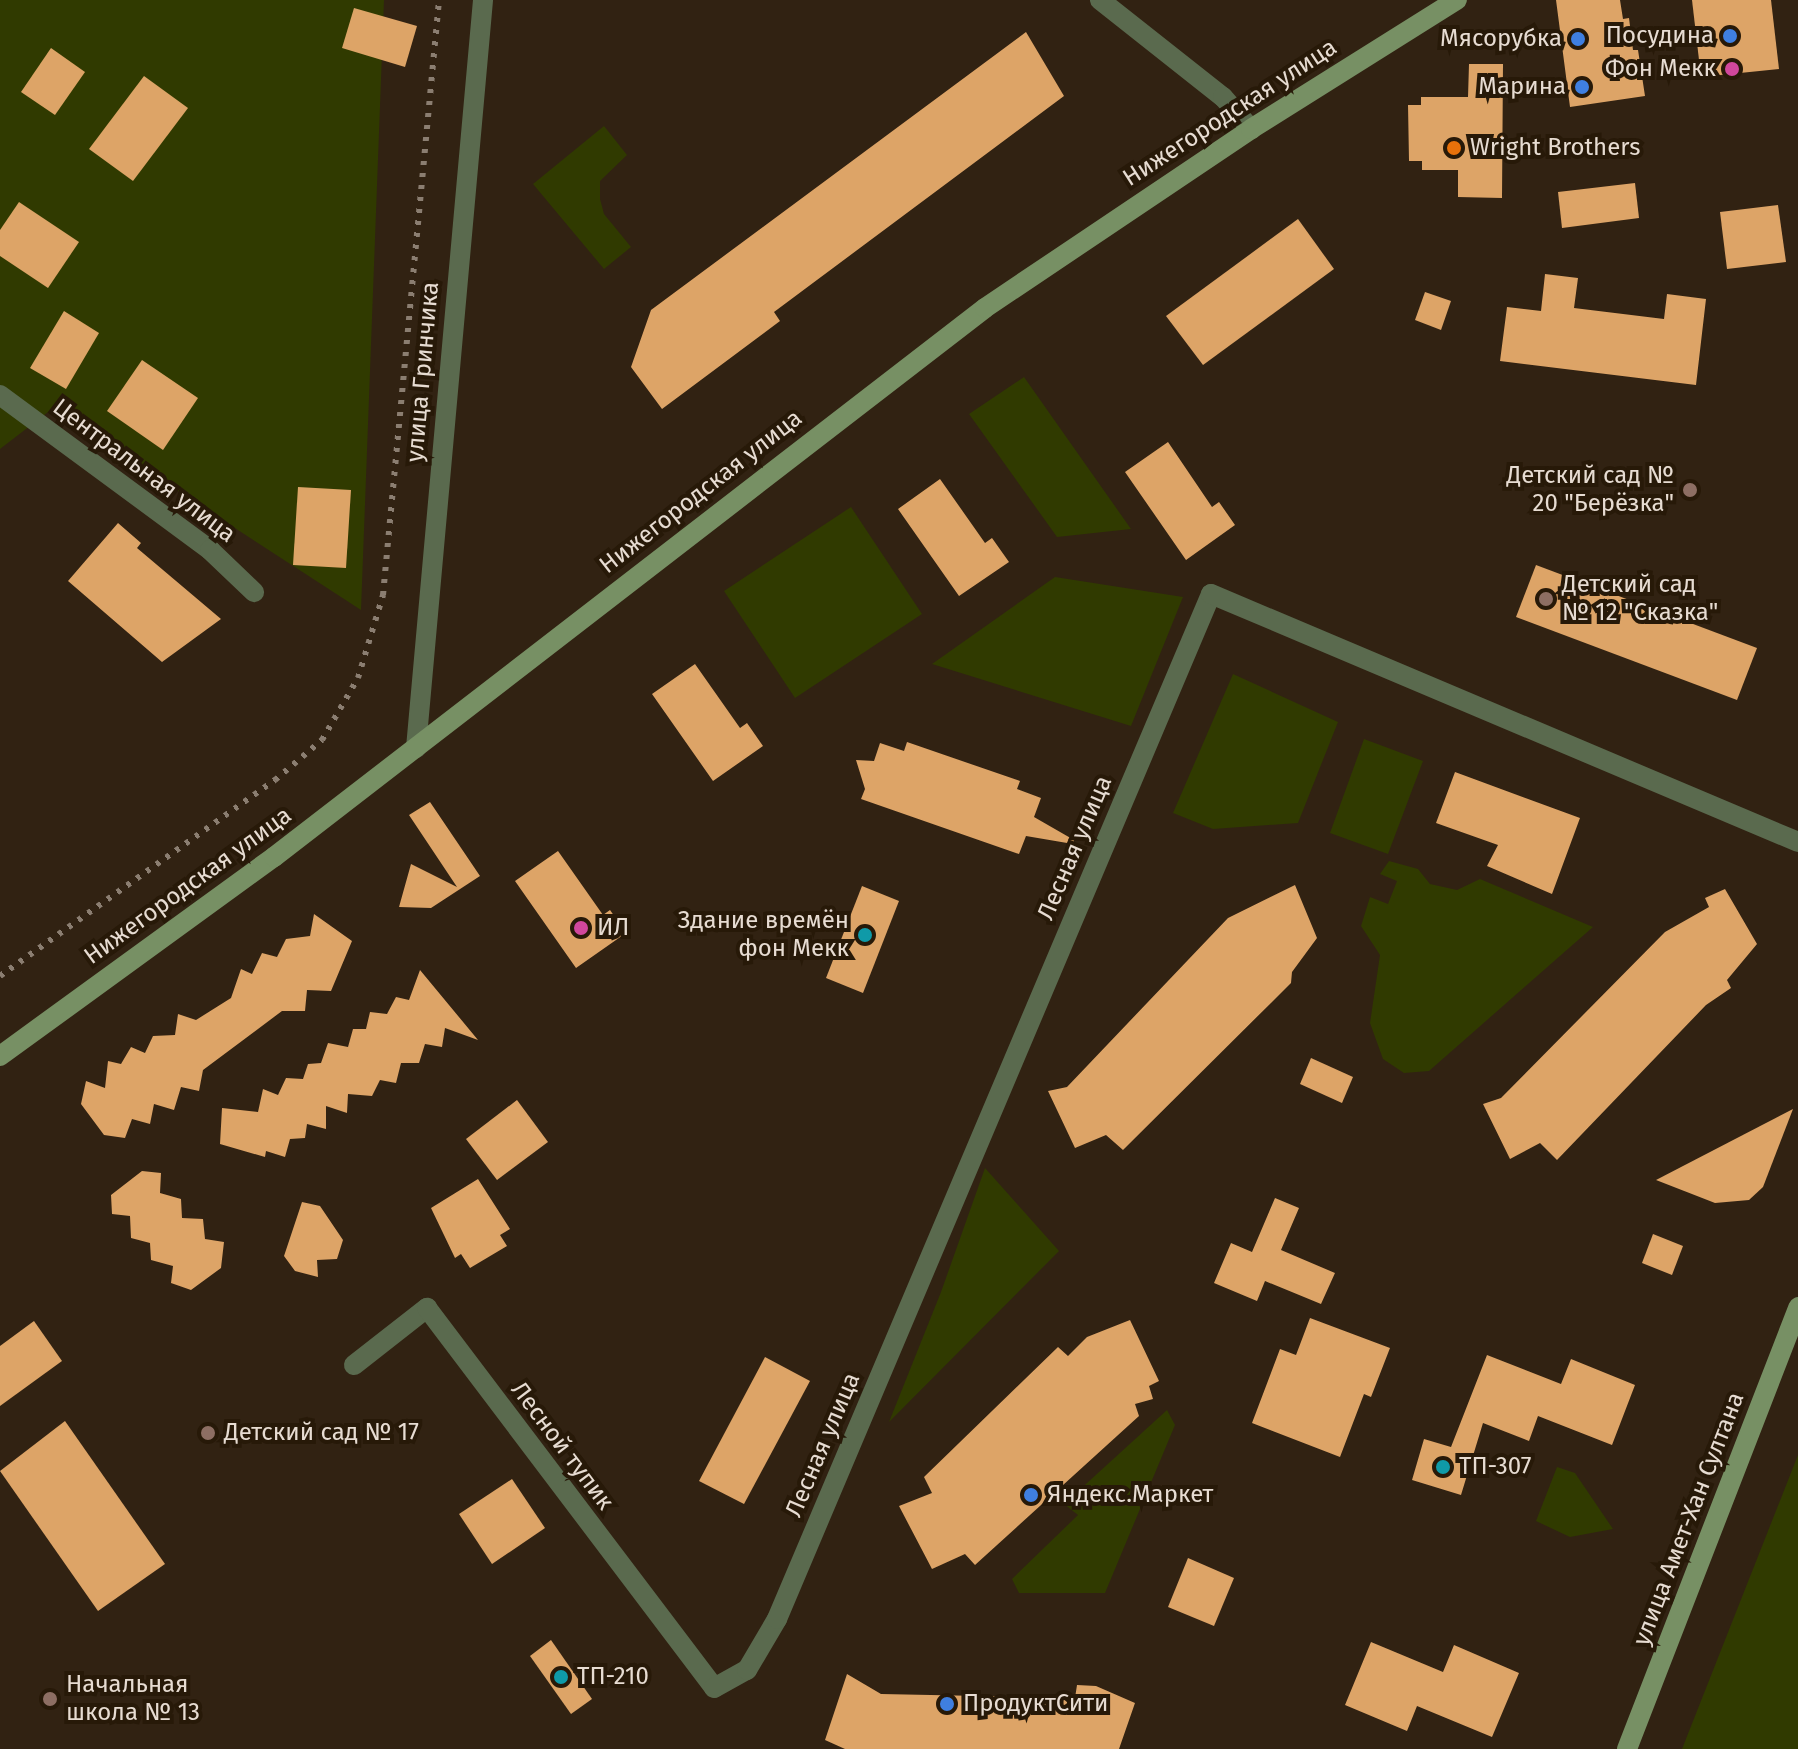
<!DOCTYPE html>
<html>
<head>
<meta charset="utf-8">
<style>
	body { margin:0 }
	#map { position:relative; width:1798px; height:1749px; overflow:hidden; background:#312212; font-family:"Fira Sans",sans-serif }
	div>[style] { position:absolute }
	.green>* { inset:0; background:#303a00 }
	.building>* { inset:0; background:#dda467 }
	.street>* { height:20px; margin:-10px; padding:0 10px; transform-origin:10px; border-radius:10px; background:#5a6a4e }
	.secondary>* { height:20px; margin:-10px; padding:0 10px; transform-origin:10px; border-radius:10px; background:#779064 }
	.rail>* { height:6px; margin-top:-3px; transform-origin:0; background:repeating-linear-gradient(90deg,#8b7e71 0 4px,transparent 0 12px) }
	.dots>* { width:22px; height:22px; translate:-50% -50%; box-sizing:border-box; border:4px solid #271908; border-radius:50% }
	span { translate:-50% -50%; white-space:nowrap; text-align:center; line-height:1.15; -webkit-text-stroke:8px #271908; paint-order:stroke }
	.poi-label { font-size:24px; color:#e7dcd2 }
	.right { translate:-100% -50%; text-align:right }
	.left { translate:0 -50%; text-align:left }
	.street-label { font-size:24px; color:#e7dcd2 }
</style>
</head>
<body>
<div id="map">
	<div class="green">
		<i style="clip-path:polygon(0 0,384px 0,361px 610px,52px 409px,0 449px)"></i>
		<i style="clip-path:polygon(604px 126px,627px 155px,600px 181px,600px 199px,604px 214px,631px 247px,604px 269px,533px 184px)"></i>
		<i style="clip-path:polygon(1024px 377px,1131px 529px,1057px 537px,969px 414px)"></i>
		<i style="clip-path:polygon(851px 507px,922px 614px,795px 698px,724px 591px)"></i>
		<i style="clip-path:polygon(1055px 577px,1183px 597px,1131px 726px,932px 664px)"></i>
		<i style="clip-path:polygon(1233px 674px,1338px 722px,1298px 823px,1213px 829px,1173px 813px)"></i>
		<i style="clip-path:polygon(1364px 739px,1423px 761px,1388px 854px,1330px 833px)"></i>
		<i style="clip-path:polygon(1389px 861px,1418px 869px,1430px 884px,1457px 890px,1480px 879px,1593px 927px,1429px 1071px,1404px 1073px,1383px 1059px,1370px 1023px,1380px 955px,1361px 926px,1370px 897px,1388px 904px,1397px 881px,1380px 874px)"></i>
		<i style="clip-path:polygon(985px 1168px,1059px 1251px,889px 1422px,941px 1292px)"></i>
		<i style="clip-path:polygon(1167px 1410px,1175px 1425px,1105px 1593px,1019px 1593px,1012px 1579px,1078px 1515px,1064px 1504px)"></i>
		<i style="clip-path:polygon(1798px 1455px,1798px 1749px,1682px 1749px)"></i>
		<i style="clip-path:polygon(1557px 1467px,1575px 1473px,1613px 1529px,1570px 1537px,1536px 1521px)"></i>
	</div>
	<div class="building">
		<i style="clip-path:polygon(1556px 0,1620px 0,1623px 19px,1629px 18px,1633px 50px,1638px 50px,1645px 96px,1570px 107px)"></i>
		<i style="clip-path:polygon(1692px 0,1771px 0,1779px 69px,1701px 77px)"></i>
		<i style="clip-path:polygon(354px 8px,417px 26px,405px 67px,342px 48px)"></i>
		<i style="clip-path:polygon(1026px 32px,1064px 96px,774px 312px,780px 321px,662px 409px,631px 367px,651px 310px)"></i>
		<i style="clip-path:polygon(51px 48px,85px 72px,55px 115px,21px 92px)"></i>
		<i style="clip-path:polygon(1469px 64px,1503px 64px,1502px 198px,1458px 197px,1458px 170px,1422px 170px,1422px 161px,1409px 161px,1408px 105px,1421px 105px,1421px 97px,1468px 97px)"></i>
		<i style="clip-path:polygon(144px 76px,188px 108px,133px 181px,89px 149px)"></i>
		<i style="clip-path:polygon(1635px 183px,1639px 218px,1562px 228px,1558px 192px)"></i>
		<i style="clip-path:polygon(19px 202px,79px 242px,48px 288px,0 256px,0 230px)"></i>
		<i style="clip-path:polygon(1778px 205px,1786px 262px,1727px 269px,1720px 212px)"></i>
		<i style="clip-path:polygon(1298px 219px,1334px 269px,1203px 365px,1166px 316px)"></i>
		<i style="clip-path:polygon(1545px 274px,1578px 278px,1574px 308px,1664px 319px,1667px 294px,1706px 299px,1696px 385px,1500px 361px,1507px 307px,1541px 311px)"></i>
		<i style="clip-path:polygon(1425px 292px,1451px 301px,1441px 330px,1415px 320px)"></i>
		<i style="clip-path:polygon(64px 311px,99px 333px,66px 389px,30px 368px)"></i>
		<i style="clip-path:polygon(142px 360px,198px 398px,163px 450px,107px 411px)"></i>
		<i style="clip-path:polygon(1168px 442px,1212px 507px,1219px 502px,1235px 525px,1186px 560px,1125px 472px)"></i>
		<i style="clip-path:polygon(940px 479px,985px 543px,992px 538px,1009px 562px,959px 596px,898px 509px)"></i>
		<i style="clip-path:polygon(298px 487px,351px 490px,346px 568px,293px 565px)"></i>
		<i style="clip-path:polygon(118px 523px,141px 543px,137px 548px,221px 619px,162px 662px,68px 581px)"></i>
		<i style="clip-path:polygon(1536px 565px,1757px 648px,1737px 700px,1516px 617px)"></i>
		<i style="clip-path:polygon(695px 664px,740px 728px,747px 723px,763px 746px,713px 781px,652px 694px)"></i>
		<i style="clip-path:polygon(907px 742px,1020px 781px,1017px 789px,1041px 798px,1034px 817px,1074px 840px,1073px 844px,1026px 836px,1019px 854px,861px 799px,865px 789px,856px 760px,874px 761px,880px 743px,904px 751px)"></i>
		<i style="clip-path:polygon(1455px 772px,1580px 818px,1552px 894px,1487px 866px,1498px 845px,1436px 823px)"></i>
		<i style="clip-path:polygon(430px 802px,480px 876px,431px 908px,399px 907px,411px 864px,457px 887px,409px 815px)"></i>
		<i style="clip-path:polygon(558px 851px,603px 915px,610px 910px,626px 933px,576px 968px,515px 881px)"></i>
		<i style="clip-path:polygon(1295px 885px,1317px 938px,1292px 972px,1291px 983px,1123px 1150px,1106px 1135px,1075px 1148px,1048px 1091px,1067px 1087px,1228px 918px)"></i>
		<i style="clip-path:polygon(862px 886px,899px 901px,863px 993px,826px 978px)"></i>
		<i style="clip-path:polygon(1725px 889px,1757px 944px,1727px 980px,1731px 988px,1706px 1005px,1557px 1160px,1540px 1143px,1510px 1159px,1483px 1104px,1501px 1098px,1665px 932px,1709px 907px,1705px 898px)"></i>
		<i style="clip-path:polygon(314px 914px,352px 941px,331px 991px,307px 990px,305px 1011px,282px 1011px,203px 1070px,199px 1091px,181px 1087px,174px 1110px,154px 1104px,150px 1124px,132px 1119px,125px 1138px,104px 1135px,81px 1104px,86px 1081px,105px 1088px,108px 1061px,121px 1064px,131px 1047px,145px 1053px,153px 1036px,175px 1035px,178px 1014px,196px 1020px,231px 998px,241px 969px,252px 974px,262px 953px,277px 957px,286px 939px,310px 936px)"></i>
		<i style="clip-path:polygon(420px 970px,478px 1040px,445px 1028px,442px 1047px,425px 1044px,419px 1063px,401px 1063px,396px 1083px,380px 1080px,372px 1096px,348px 1094px,347px 1113px,326px 1106px,326px 1129px,307px 1124px,305px 1138px,290px 1139px,285px 1157px,266px 1151px,265px 1157px,220px 1144px,222px 1108px,258px 1112px,263px 1089px,278px 1095px,286px 1078px,303px 1079px,308px 1064px,321px 1063px,328px 1043px,348px 1047px,353px 1029px,366px 1029px,370px 1012px,387px 1014px,396px 997px,409px 1000px)"></i>
		<i style="clip-path:polygon(1311px 1058px,1353px 1077px,1342px 1103px,1300px 1084px)"></i>
		<i style="clip-path:polygon(517px 1100px,548px 1142px,497px 1180px,466px 1139px)"></i>
		<i style="clip-path:polygon(1793px 1109px,1763px 1187px,1749px 1200px,1715px 1203px,1656px 1180px)"></i>
		<i style="clip-path:polygon(142px 1171px,161px 1173px,160px 1193px,181px 1199px,182px 1218px,203px 1219px,205px 1239px,224px 1242px,221px 1268px,191px 1290px,171px 1283px,173px 1266px,151px 1260px,150px 1243px,131px 1238px,130px 1216px,112px 1214px,111px 1195px)"></i>
		<i style="clip-path:polygon(478px 1179px,510px 1229px,500px 1235px,507px 1246px,470px 1268px,461px 1254px,455px 1258px,431px 1208px)"></i>
		<i style="clip-path:polygon(1275px 1198px,1299px 1208px,1281px 1250px,1335px 1273px,1321px 1304px,1265px 1281px,1257px 1301px,1214px 1283px,1231px 1243px,1252px 1252px)"></i>
		<i style="clip-path:polygon(302px 1202px,320px 1206px,343px 1240px,337px 1259px,317px 1260px,318px 1277px,295px 1271px,284px 1256px)"></i>
		<i style="clip-path:polygon(1653px 1234px,1683px 1246px,1672px 1275px,1642px 1263px)"></i>
		<i style="clip-path:polygon(1310px 1318px,1390px 1348px,1371px 1397px,1364px 1394px,1340px 1457px,1252px 1423px,1280px 1349px,1296px 1355px)"></i>
		<i style="clip-path:polygon(1130px 1320px,1159px 1381px,1149px 1386px,1153px 1399px,1135px 1404px,1139px 1416px,975px 1565px,965px 1554px,932px 1569px,899px 1506px,932px 1493px,924px 1477px,1058px 1347px,1068px 1356px,1087px 1337px)"></i>
		<i style="clip-path:polygon(34px 1321px,62px 1361px,0 1406px,0 1346px)"></i>
		<i style="clip-path:polygon(1487px 1355px,1561px 1384px,1571px 1359px,1635px 1385px,1612px 1445px,1538px 1416px,1529px 1441px,1483px 1423px,1461px 1495px,1412px 1480px,1424px 1439px,1451px 1447px)"></i>
		<i style="clip-path:polygon(765px 1357px,810px 1381px,744px 1504px,699px 1481px)"></i>
		<i style="clip-path:polygon(65px 1421px,165px 1564px,98px 1611px,0 1471px)"></i>
		<i style="clip-path:polygon(512px 1479px,545px 1528px,492px 1564px,459px 1514px)"></i>
		<i style="clip-path:polygon(1188px 1558px,1234px 1578px,1214px 1626px,1168px 1607px)"></i>
		<i style="clip-path:polygon(551px 1640px,592px 1699px,571px 1714px,530px 1656px)"></i>
		<i style="clip-path:polygon(1371px 1642px,1443px 1672px,1454px 1645px,1519px 1673px,1492px 1737px,1417px 1706px,1407px 1731px,1345px 1705px)"></i>
		<i style="clip-path:polygon(847px 1674px,881px 1694px,1075px 1698px,1077px 1685px,1096px 1686px,1135px 1703px,1119px 1749px,845px 1749px,825px 1740px)"></i>
	</div>
	<div class="street">
		<i style="left:1100px;top:0;width:157px;rotate:38.3deg"></i>
		<i style="left:1223px;top:97px;width:43px;rotate:48.8deg"></i>
		<i style="left:0;top:395px;width:261px;rotate:36.4deg"></i>
		<i style="left:210px;top:550px;width:61px;rotate:43.7deg"></i>
		<i style="left:416px;top:748px;width:751px;rotate:-84.88deg"></i>
		<i style="left:354px;top:1365px;width:93px;rotate:-38deg"></i>
		<i style="left:427px;top:1308px;width:476px;rotate:52.9deg"></i>
		<i style="left:714px;top:1688px;width:38px;rotate:-29deg"></i>
		<i style="left:747px;top:1670px;width:59px;rotate:-59.5deg"></i>
		<i style="left:777px;top:1619px;width:1113px;rotate:-67.05deg"></i>
		<i style="left:1211px;top:594px;width:637px;rotate:22.9deg"></i>
	</div>
	<div class="secondary">
		<i style="left:0;top:1056px;width:339px;rotate:-36deg"></i>
		<i style="left:274px;top:857px;width:898px;rotate:-37.67deg"></i>
		<i style="left:985px;top:308px;width:321px;rotate:-33.9deg"></i>
		<i style="left:1251px;top:129px;width:243px;rotate:-32.1deg"></i>
		<i style="left:1627px;top:1749px;width:474px;rotate:-68.8deg"></i>
	</div>
	<div class="rail">
		<i style="left:0;top:976px;width:338px;rotate:-35.5deg"></i>
		<i style="left:275px;top:780px;width:62px;rotate:-40.4deg"></i>
		<i style="left:322px;top:740px;width:72px;rotate:-59.9deg"></i>
		<i style="left:358px;top:678px;width:87px;rotate:-73.2deg"></i>
		<i style="left:383px;top:595px;width:598px;rotate:-84.62deg"></i>
	</div>
	<div class="dots">
		<i style="left:1730px;top:36px;background:#3f7fe0"></i>
		<i style="left:1578px;top:39px;background:#3f7fe0"></i>
		<i style="left:1732px;top:69px;background:#d1479c"></i>
		<i style="left:1582px;top:87px;background:#3f7fe0"></i>
		<i style="left:1454px;top:148px;background:#e8710a"></i>
		<i style="left:1690px;top:490px;background:#8d6e63"></i>
		<i style="left:1546px;top:599px;background:#8d6e63"></i>
		<i style="left:581px;top:928px;background:#d1479c"></i>
		<i style="left:865px;top:935px;background:#0f9aa8"></i>
		<i style="left:208px;top:1433px;background:#8d6e63"></i>
		<i style="left:1443px;top:1467px;background:#0f9aa8"></i>
		<i style="left:1031px;top:1495px;background:#3f7fe0"></i>
		<i style="left:561px;top:1677px;background:#0f9aa8"></i>
		<i style="left:50px;top:1699px;background:#8d6e63"></i>
		<i style="left:947px;top:1704px;background:#3f7fe0"></i>
	</div>
	<div class="poi-label">
		<span class="right" style="left:1714px;top:36px">Посудина</span>
		<span class="right" style="left:1562px;top:39px">Мясорубка</span>
		<span class="right" style="left:1716px;top:69px">Фон Мекк</span>
		<span class="right" style="left:1566px;top:87px">Марина</span>
		<span class="left" style="left:1470px;top:148px">Wright Brothers</span>
		<span class="right" style="left:1674px;top:490px">Детский сад №<br>20 "Берёзка"</span>
		<span class="left" style="left:1562px;top:599px">Детский сад<br>№ 12 "Сказка"</span>
		<span class="right" style="left:849px;top:935px">Здание времён<br>фон Мекк</span>
		<span class="left" style="left:597px;top:928px">ИЛ</span>
		<span class="left" style="left:224px;top:1433px">Детский сад № 17</span>
		<span class="left" style="left:1459px;top:1467px">ТП-307</span>
		<span class="left" style="left:1047px;top:1495px">Яндекс.Маркет</span>
		<span class="left" style="left:577px;top:1677px">ТП-210</span>
		<span class="left" style="left:66px;top:1699px">Начальная<br>школа № 13</span>
		<span class="left" style="left:963px;top:1704px">ПродуктСити</span>
	</div>
	<div class="street-label">
		<span style="left:1230px;top:113px;rotate:-33deg">Нижегородская улица</span>
		<span style="left:423px;top:372px;rotate:-85deg">улица Гринчика</span>
		<span style="left:144px;top:471px;rotate:37deg">Центральная улица</span>
		<span style="left:701px;top:492px;rotate:-38deg">Нижегородская улица</span>
		<span style="left:1075px;top:848px;rotate:-67deg">Лесная улица</span>
		<span style="left:188px;top:886px;rotate:-36deg">Нижегородская улица</span>
		<span style="left:823px;top:1445px;rotate:-67deg">Лесная улица</span>
		<span style="left:562px;top:1446px;rotate:53deg">Лесной тупик</span>
		<span style="left:1689px;top:1519px;rotate:-69deg">улица Амет-Хан Султана</span>
	</div>
</div>
</body>
</html>
